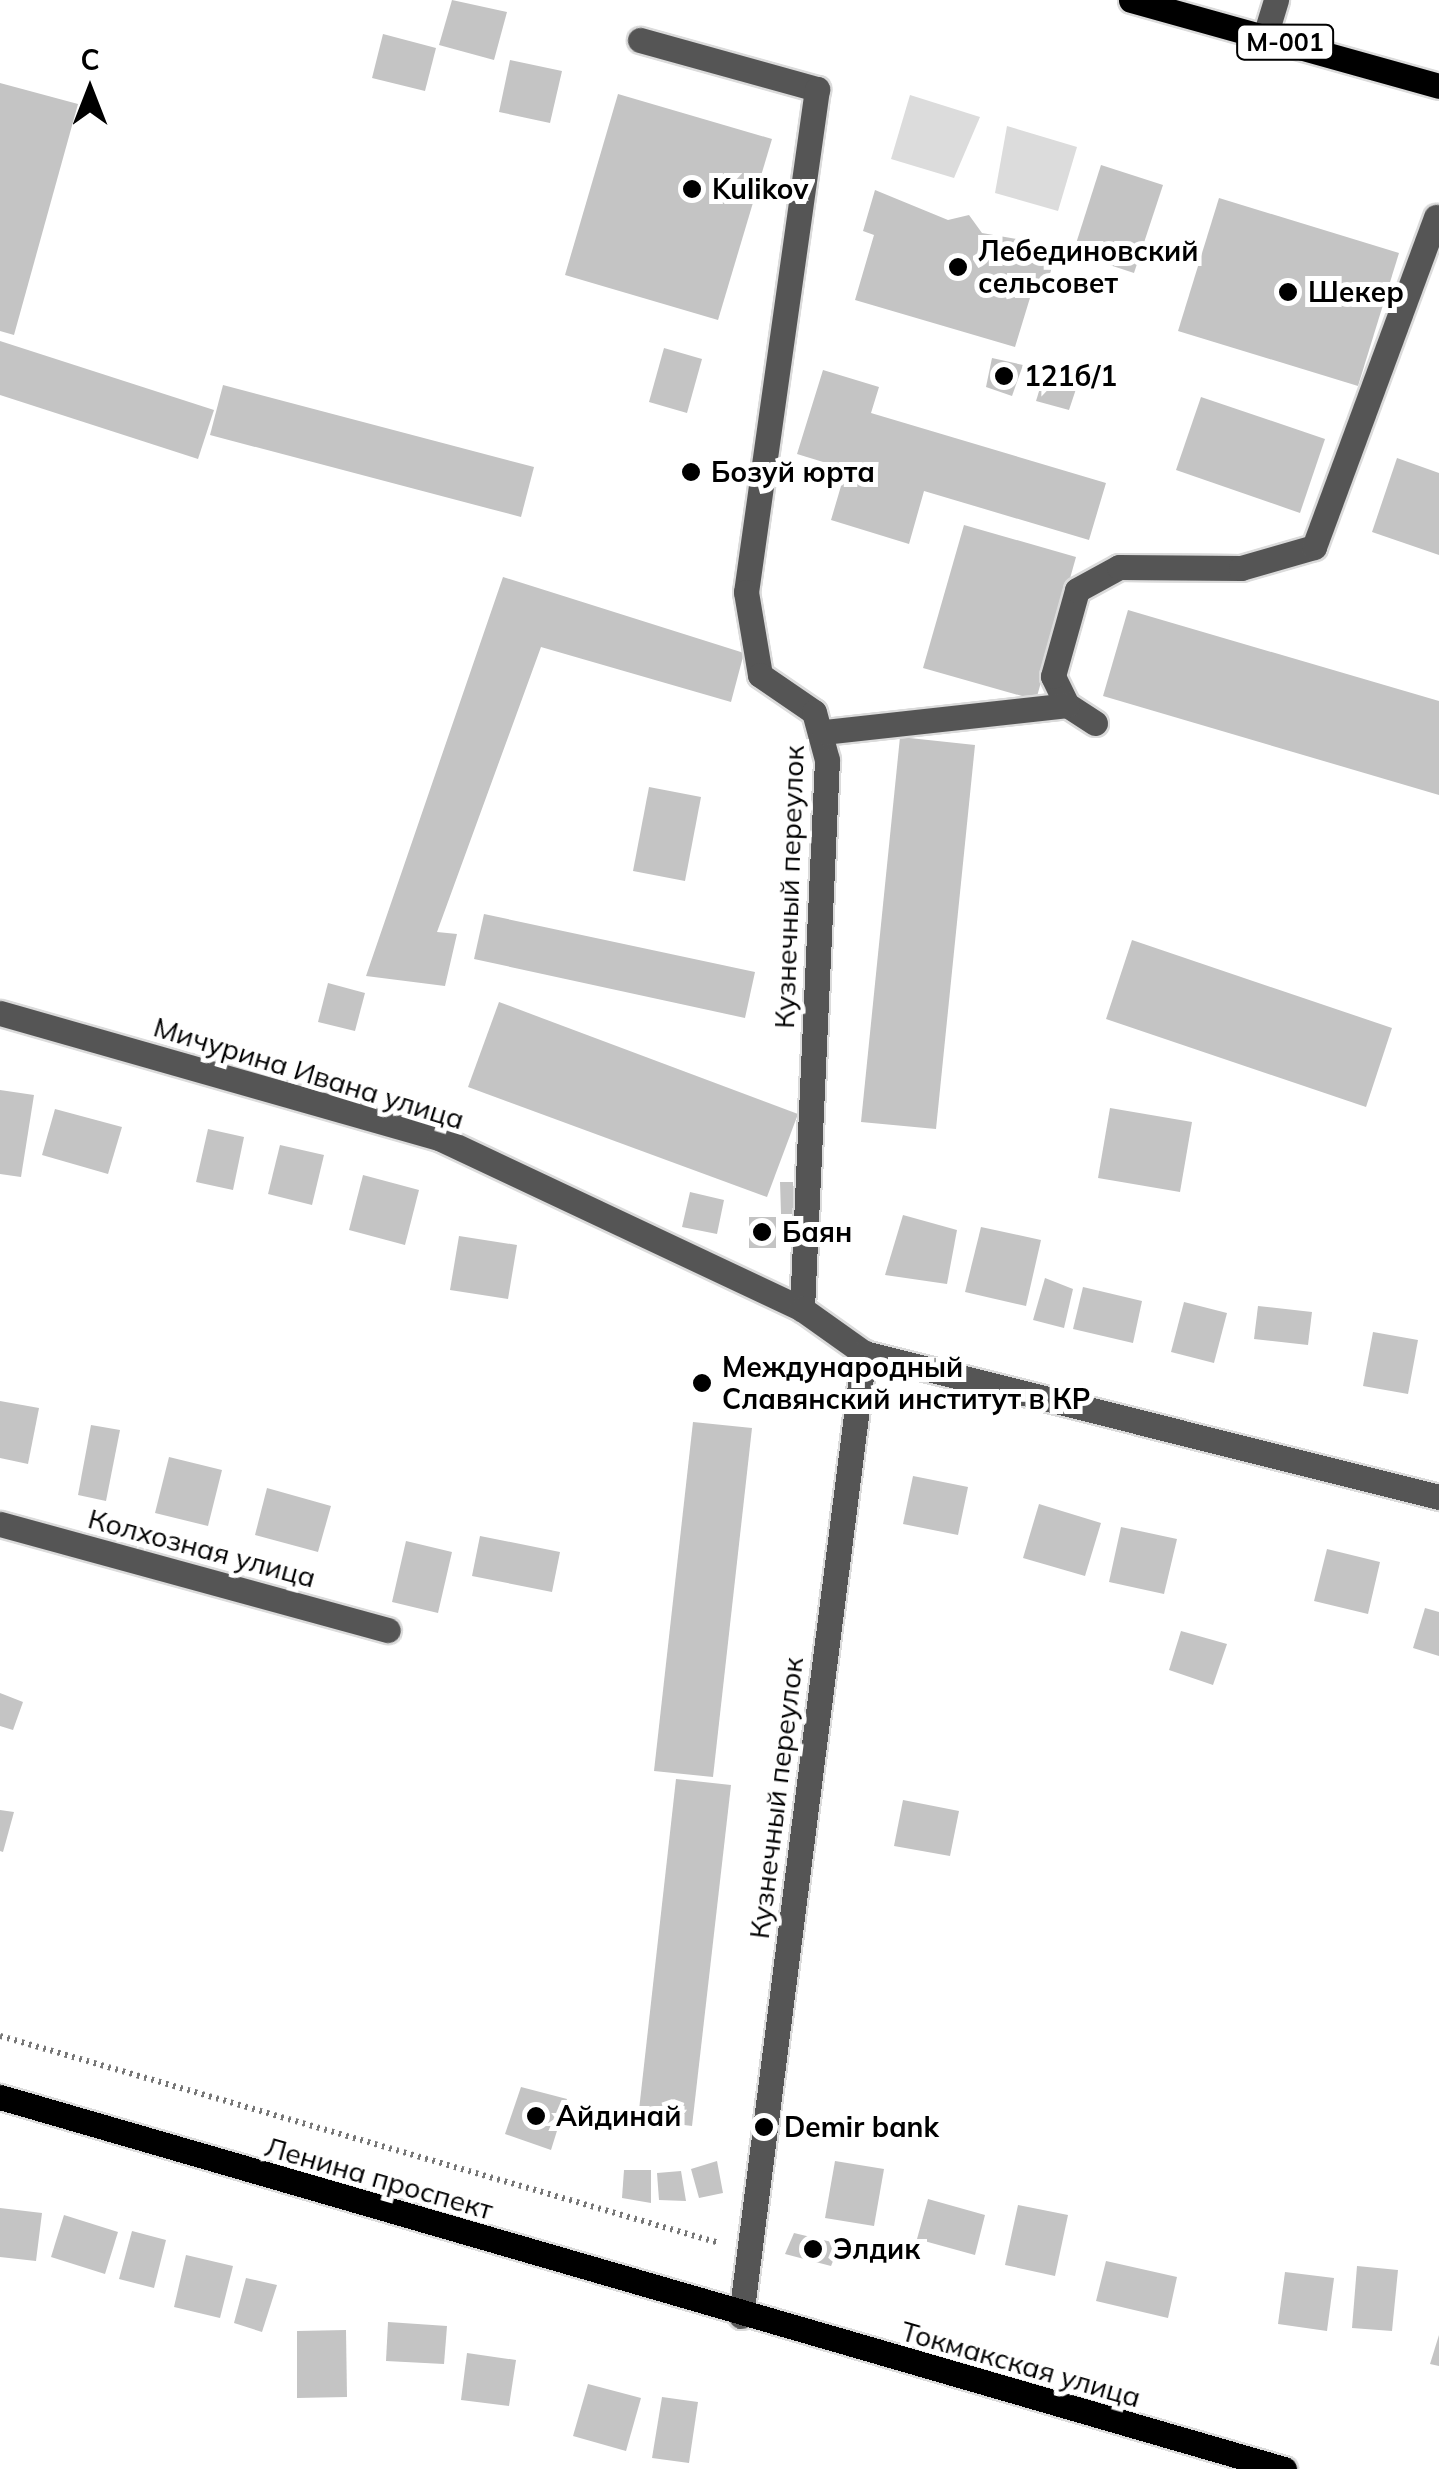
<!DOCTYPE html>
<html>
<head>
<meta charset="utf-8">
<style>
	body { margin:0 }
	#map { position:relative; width:1439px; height:2469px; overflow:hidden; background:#fff; font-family:Mulish,sans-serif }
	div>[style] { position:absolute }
	.green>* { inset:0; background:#dcdcdc }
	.building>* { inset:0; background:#c4c4c4 }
	.path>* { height:6px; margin-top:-3px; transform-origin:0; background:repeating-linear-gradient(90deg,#777 0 2.5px,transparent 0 7.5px) }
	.roads { filter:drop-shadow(2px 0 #dbdbdb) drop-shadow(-2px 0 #dbdbdb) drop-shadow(0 2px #dbdbdb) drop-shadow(0 -2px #dbdbdb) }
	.minor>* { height:25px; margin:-12.5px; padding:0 12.5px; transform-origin:12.5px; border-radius:12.5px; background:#555 }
	.major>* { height:25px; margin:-12.5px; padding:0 12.5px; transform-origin:12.5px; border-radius:12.5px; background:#000 }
	.dots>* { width:28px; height:28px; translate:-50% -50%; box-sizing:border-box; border:5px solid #fff; border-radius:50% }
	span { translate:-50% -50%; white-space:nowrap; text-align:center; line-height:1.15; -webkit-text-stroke:10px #fff; paint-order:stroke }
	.shield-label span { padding:2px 8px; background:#fff; border:2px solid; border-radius:8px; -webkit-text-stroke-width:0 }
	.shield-label { font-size:25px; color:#000; font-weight:700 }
	.poi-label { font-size:28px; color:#000; font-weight:700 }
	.left { translate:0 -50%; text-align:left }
	.street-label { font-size:28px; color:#000 }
	.north { position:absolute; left:40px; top:40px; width:100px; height:100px; -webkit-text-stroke:8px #fff; paint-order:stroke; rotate:0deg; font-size:28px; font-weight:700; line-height:40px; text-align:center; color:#000 }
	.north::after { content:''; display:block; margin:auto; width:35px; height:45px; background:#000; clip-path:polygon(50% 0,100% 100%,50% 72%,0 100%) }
</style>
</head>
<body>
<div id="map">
	<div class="green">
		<i style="clip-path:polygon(910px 95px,980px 117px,954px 178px,891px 159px)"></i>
		<i style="clip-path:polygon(1007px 126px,1077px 147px,1058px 211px,995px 193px)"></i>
	</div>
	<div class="building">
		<i style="clip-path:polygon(452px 0,507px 12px,494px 60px,439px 45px)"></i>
		<i style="clip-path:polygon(383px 34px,436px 48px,425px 91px,372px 78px)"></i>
		<i style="clip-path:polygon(510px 60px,562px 71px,550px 123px,499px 112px)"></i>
		<i style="clip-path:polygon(0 83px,78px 104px,14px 335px,0 331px)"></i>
		<i style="clip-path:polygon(618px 94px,772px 139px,718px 320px,565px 275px)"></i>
		<i style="clip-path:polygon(1101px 165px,1163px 185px,1134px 273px,1073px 253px)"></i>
		<i style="clip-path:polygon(875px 190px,948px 220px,969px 215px,982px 233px,1058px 246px,1045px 291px,1033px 288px,1015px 347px,855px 300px,874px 235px,863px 231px)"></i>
		<i style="clip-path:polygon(1219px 198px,1399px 253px,1358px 386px,1178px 331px)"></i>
		<i style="clip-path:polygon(0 341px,214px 410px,198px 459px,0 395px)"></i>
		<i style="clip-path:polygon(664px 348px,702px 359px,687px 413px,649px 402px)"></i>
		<i style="clip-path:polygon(992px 358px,1023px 365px,1012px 396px,986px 387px)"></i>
		<i style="clip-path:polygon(823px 370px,879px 387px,871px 413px,1106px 483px,1089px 540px,924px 491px,909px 544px,831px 520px,846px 469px,797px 454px)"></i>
		<i style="clip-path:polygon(1044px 375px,1078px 383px,1069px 410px,1036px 401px)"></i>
		<i style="clip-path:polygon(223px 385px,534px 467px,521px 517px,210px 435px)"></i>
		<i style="clip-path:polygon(1201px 397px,1325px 439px,1300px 513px,1176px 470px)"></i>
		<i style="clip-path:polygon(1397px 458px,1439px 473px,1439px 555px,1372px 532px)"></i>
		<i style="clip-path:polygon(964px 525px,1076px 557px,1036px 700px,923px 668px)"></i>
		<i style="clip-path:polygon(503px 577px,744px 653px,731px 702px,541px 647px,437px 932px,457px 934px,445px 986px,366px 976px)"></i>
		<i style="clip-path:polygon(1128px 610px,1439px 701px,1439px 795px,1103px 696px)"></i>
		<i style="clip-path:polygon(900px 737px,975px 745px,936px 1129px,861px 1122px)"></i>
		<i style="clip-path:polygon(649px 787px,701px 797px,685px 881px,633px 871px)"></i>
		<i style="clip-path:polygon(484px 914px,755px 972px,745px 1018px,474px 959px)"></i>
		<i style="clip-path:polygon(1132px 940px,1392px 1028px,1366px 1107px,1106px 1019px)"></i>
		<i style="clip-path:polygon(328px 983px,365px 993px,355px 1031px,318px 1022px)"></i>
		<i style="clip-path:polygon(499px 1002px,798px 1114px,767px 1197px,468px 1087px)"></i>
		<i style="clip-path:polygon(0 1090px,34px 1095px,21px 1177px,0 1174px)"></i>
		<i style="clip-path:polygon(1110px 1108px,1192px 1122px,1180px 1192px,1098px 1178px)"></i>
		<i style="clip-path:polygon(55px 1109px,122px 1127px,108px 1174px,42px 1155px)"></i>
		<i style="clip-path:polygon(208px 1129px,244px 1137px,233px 1190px,196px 1182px)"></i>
		<i style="clip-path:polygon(280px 1145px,324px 1155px,312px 1205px,268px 1194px)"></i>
		<i style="clip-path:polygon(363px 1175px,419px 1190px,405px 1245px,349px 1230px)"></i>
		<i style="clip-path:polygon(780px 1182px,793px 1182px,794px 1214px,781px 1214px)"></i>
		<i style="clip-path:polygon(690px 1192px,724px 1200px,717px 1234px,682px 1227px)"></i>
		<i style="clip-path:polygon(903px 1215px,957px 1230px,947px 1284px,885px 1275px)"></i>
		<i style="clip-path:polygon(749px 1217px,776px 1217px,776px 1248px,749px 1248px)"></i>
		<i style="clip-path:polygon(981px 1227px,1041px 1240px,1026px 1306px,965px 1292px)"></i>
		<i style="clip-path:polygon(459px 1236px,517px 1245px,508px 1299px,450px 1290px)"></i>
		<i style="clip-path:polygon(1045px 1278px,1073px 1289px,1064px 1328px,1033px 1320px)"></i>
		<i style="clip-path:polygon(1083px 1287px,1142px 1301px,1133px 1343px,1073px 1329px)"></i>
		<i style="clip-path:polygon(1184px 1302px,1227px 1313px,1214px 1363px,1171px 1352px)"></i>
		<i style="clip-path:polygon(1258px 1306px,1312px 1312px,1308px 1345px,1254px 1339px)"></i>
		<i style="clip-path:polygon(1373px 1332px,1418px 1340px,1408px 1394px,1363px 1386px)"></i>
		<i style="clip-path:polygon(0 1401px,39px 1408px,28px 1464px,0 1458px)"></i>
		<i style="clip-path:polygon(693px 1422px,752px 1428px,713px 1777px,654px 1771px)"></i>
		<i style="clip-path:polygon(91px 1425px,120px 1430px,106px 1501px,78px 1495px)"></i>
		<i style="clip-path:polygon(169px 1457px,222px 1470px,208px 1526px,155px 1513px)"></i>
		<i style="clip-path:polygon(913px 1476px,968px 1487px,958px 1535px,903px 1524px)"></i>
		<i style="clip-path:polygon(267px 1488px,331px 1506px,318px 1552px,255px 1535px)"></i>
		<i style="clip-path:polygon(1039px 1504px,1101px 1523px,1085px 1576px,1023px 1558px)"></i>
		<i style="clip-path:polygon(1121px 1527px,1177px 1539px,1164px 1594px,1109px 1582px)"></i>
		<i style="clip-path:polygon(480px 1536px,560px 1552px,552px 1592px,472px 1576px)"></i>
		<i style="clip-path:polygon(406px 1541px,452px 1552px,438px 1613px,392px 1602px)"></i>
		<i style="clip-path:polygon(1327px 1549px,1380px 1562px,1368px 1614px,1314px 1601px)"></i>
		<i style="clip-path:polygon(1425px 1608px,1439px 1612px,1439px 1656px,1413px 1648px)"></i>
		<i style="clip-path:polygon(1181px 1631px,1227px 1644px,1213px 1685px,1169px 1670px)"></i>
		<i style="clip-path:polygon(0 1693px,23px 1702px,13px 1730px,0 1726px)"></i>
		<i style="clip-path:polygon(676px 1779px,731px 1785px,692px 2126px,638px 2119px)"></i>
		<i style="clip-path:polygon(903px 1800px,959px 1811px,950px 1856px,894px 1846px)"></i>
		<i style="clip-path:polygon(0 1810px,14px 1812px,3px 1852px,0 1851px)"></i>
		<i style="clip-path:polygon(521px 2087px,567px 2099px,551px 2150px,505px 2134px)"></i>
		<i style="clip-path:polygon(717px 2161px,723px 2193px,699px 2198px,691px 2169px)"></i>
		<i style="clip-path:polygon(835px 2161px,884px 2169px,874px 2226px,825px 2218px)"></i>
		<i style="clip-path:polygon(624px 2170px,651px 2170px,651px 2203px,622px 2198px)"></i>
		<i style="clip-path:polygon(681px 2171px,686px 2201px,659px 2200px,657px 2173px)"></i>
		<i style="clip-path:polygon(928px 2199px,985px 2215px,975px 2255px,917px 2239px)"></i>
		<i style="clip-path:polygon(1018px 2205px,1068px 2215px,1055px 2276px,1005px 2265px)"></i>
		<i style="clip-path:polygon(0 2208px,42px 2213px,36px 2261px,0 2257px)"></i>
		<i style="clip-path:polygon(64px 2215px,118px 2232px,105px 2274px,51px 2257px)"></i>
		<i style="clip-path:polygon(132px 2231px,166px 2240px,154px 2288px,119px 2279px)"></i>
		<i style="clip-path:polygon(794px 2233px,840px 2244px,831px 2266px,785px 2254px)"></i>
		<i style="clip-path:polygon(186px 2255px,233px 2266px,220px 2318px,174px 2307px)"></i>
		<i style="clip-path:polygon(1106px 2261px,1177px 2277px,1168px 2318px,1096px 2301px)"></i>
		<i style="clip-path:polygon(1357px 2266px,1398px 2270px,1392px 2331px,1352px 2328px)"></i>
		<i style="clip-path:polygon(1285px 2272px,1334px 2278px,1327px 2331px,1278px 2324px)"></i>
		<i style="clip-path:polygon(246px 2278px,277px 2285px,262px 2332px,234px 2323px)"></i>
		<i style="clip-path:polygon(388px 2322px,447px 2326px,444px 2364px,386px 2361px)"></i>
		<i style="clip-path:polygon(346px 2330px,347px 2397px,297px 2398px,297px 2331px)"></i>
		<i style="clip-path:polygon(1439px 2335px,1439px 2366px,1430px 2364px)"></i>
		<i style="clip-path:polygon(467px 2353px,516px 2360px,509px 2406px,461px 2400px)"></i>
		<i style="clip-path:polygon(588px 2384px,641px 2398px,626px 2451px,573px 2436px)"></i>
		<i style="clip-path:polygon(662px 2397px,698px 2402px,689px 2463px,652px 2458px)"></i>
	</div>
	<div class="path">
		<i style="left:0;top:2036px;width:748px;rotate:16.06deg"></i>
	</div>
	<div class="roads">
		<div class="minor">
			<i style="left:1265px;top:36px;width:38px;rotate:-73deg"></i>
			<i style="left:640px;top:40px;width:184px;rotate:15.5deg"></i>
			<i style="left:817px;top:89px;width:508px;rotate:98.03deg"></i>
			<i style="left:746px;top:592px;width:84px;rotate:80.4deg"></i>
			<i style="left:760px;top:675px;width:65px;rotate:34.4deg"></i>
			<i style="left:814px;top:712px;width:50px;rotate:74.8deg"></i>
			<i style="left:827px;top:760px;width:550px;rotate:92.61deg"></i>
			<i style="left:1095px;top:723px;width:33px;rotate:-147deg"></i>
			<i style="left:1067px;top:705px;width:32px;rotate:-116deg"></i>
			<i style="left:1053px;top:676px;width:89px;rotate:-74.4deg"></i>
			<i style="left:1077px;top:590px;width:48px;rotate:-28.7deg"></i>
			<i style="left:1119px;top:567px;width:122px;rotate:0.5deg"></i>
			<i style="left:1241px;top:568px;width:76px;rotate:-16deg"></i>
			<i style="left:1314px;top:547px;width:352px;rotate:-69.7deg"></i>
			<i style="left:824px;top:732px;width:244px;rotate:-6.3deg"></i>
			<i style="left:0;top:1013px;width:459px;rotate:15.9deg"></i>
			<i style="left:441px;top:1139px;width:399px;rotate:25.2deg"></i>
			<i style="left:802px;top:1309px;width:76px;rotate:35.4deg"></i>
			<i style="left:864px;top:1353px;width:593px;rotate:14.06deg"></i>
			<i style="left:0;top:1524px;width:402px;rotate:15.3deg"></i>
			<i style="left:741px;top:2316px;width:971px;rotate:-82.72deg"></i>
		</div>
		<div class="major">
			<i style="left:1131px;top:0;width:320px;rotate:15.6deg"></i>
			<i style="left:0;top:2097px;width:1337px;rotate:16.16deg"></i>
		</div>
	</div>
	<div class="dots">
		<i style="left:692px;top:189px;background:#000"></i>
		<i style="left:958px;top:267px;background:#000"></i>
		<i style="left:1288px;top:292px;background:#000"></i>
		<i style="left:1004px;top:376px;background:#000"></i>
		<i style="left:691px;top:472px;background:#000"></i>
		<i style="left:762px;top:1232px;background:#000"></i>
		<i style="left:702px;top:1383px;background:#000"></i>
		<i style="left:536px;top:2116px;background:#000"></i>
		<i style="left:764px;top:2127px;background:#000"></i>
		<i style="left:813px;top:2249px;background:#000"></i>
	</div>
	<div class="shield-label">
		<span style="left:1285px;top:42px">М-001</span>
	</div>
	<div class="poi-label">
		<span class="left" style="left:712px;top:189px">Kulikov</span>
		<span class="left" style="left:978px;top:267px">Лебединовский<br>сельсовет</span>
		<span class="left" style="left:1308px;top:292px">Шекер</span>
		<span class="left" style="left:1024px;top:376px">121б/1</span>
		<span class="left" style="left:711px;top:472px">Бозуй юрта</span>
		<span class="left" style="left:782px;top:1232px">Баян</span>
		<span class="left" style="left:722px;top:1383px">Международный<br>Славянский институт в КР</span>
		<span class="left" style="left:556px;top:2116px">Айдинай</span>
		<span class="left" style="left:784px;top:2127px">Demir bank</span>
		<span class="left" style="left:833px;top:2249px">Элдик</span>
	</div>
	<div class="street-label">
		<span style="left:789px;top:887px;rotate:-88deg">Кузнечный переулок</span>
		<span style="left:309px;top:1073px;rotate:17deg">Мичурина Ивана улица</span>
		<span style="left:202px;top:1548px;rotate:15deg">Колхозная улица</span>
		<span style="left:776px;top:1798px;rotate:-83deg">Кузнечный переулок</span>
		<span style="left:379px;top:2178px;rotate:16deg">Ленина проспект</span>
		<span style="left:1021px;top:2364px;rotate:16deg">Токмакская улица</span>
	</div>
	<div class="north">С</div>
</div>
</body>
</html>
